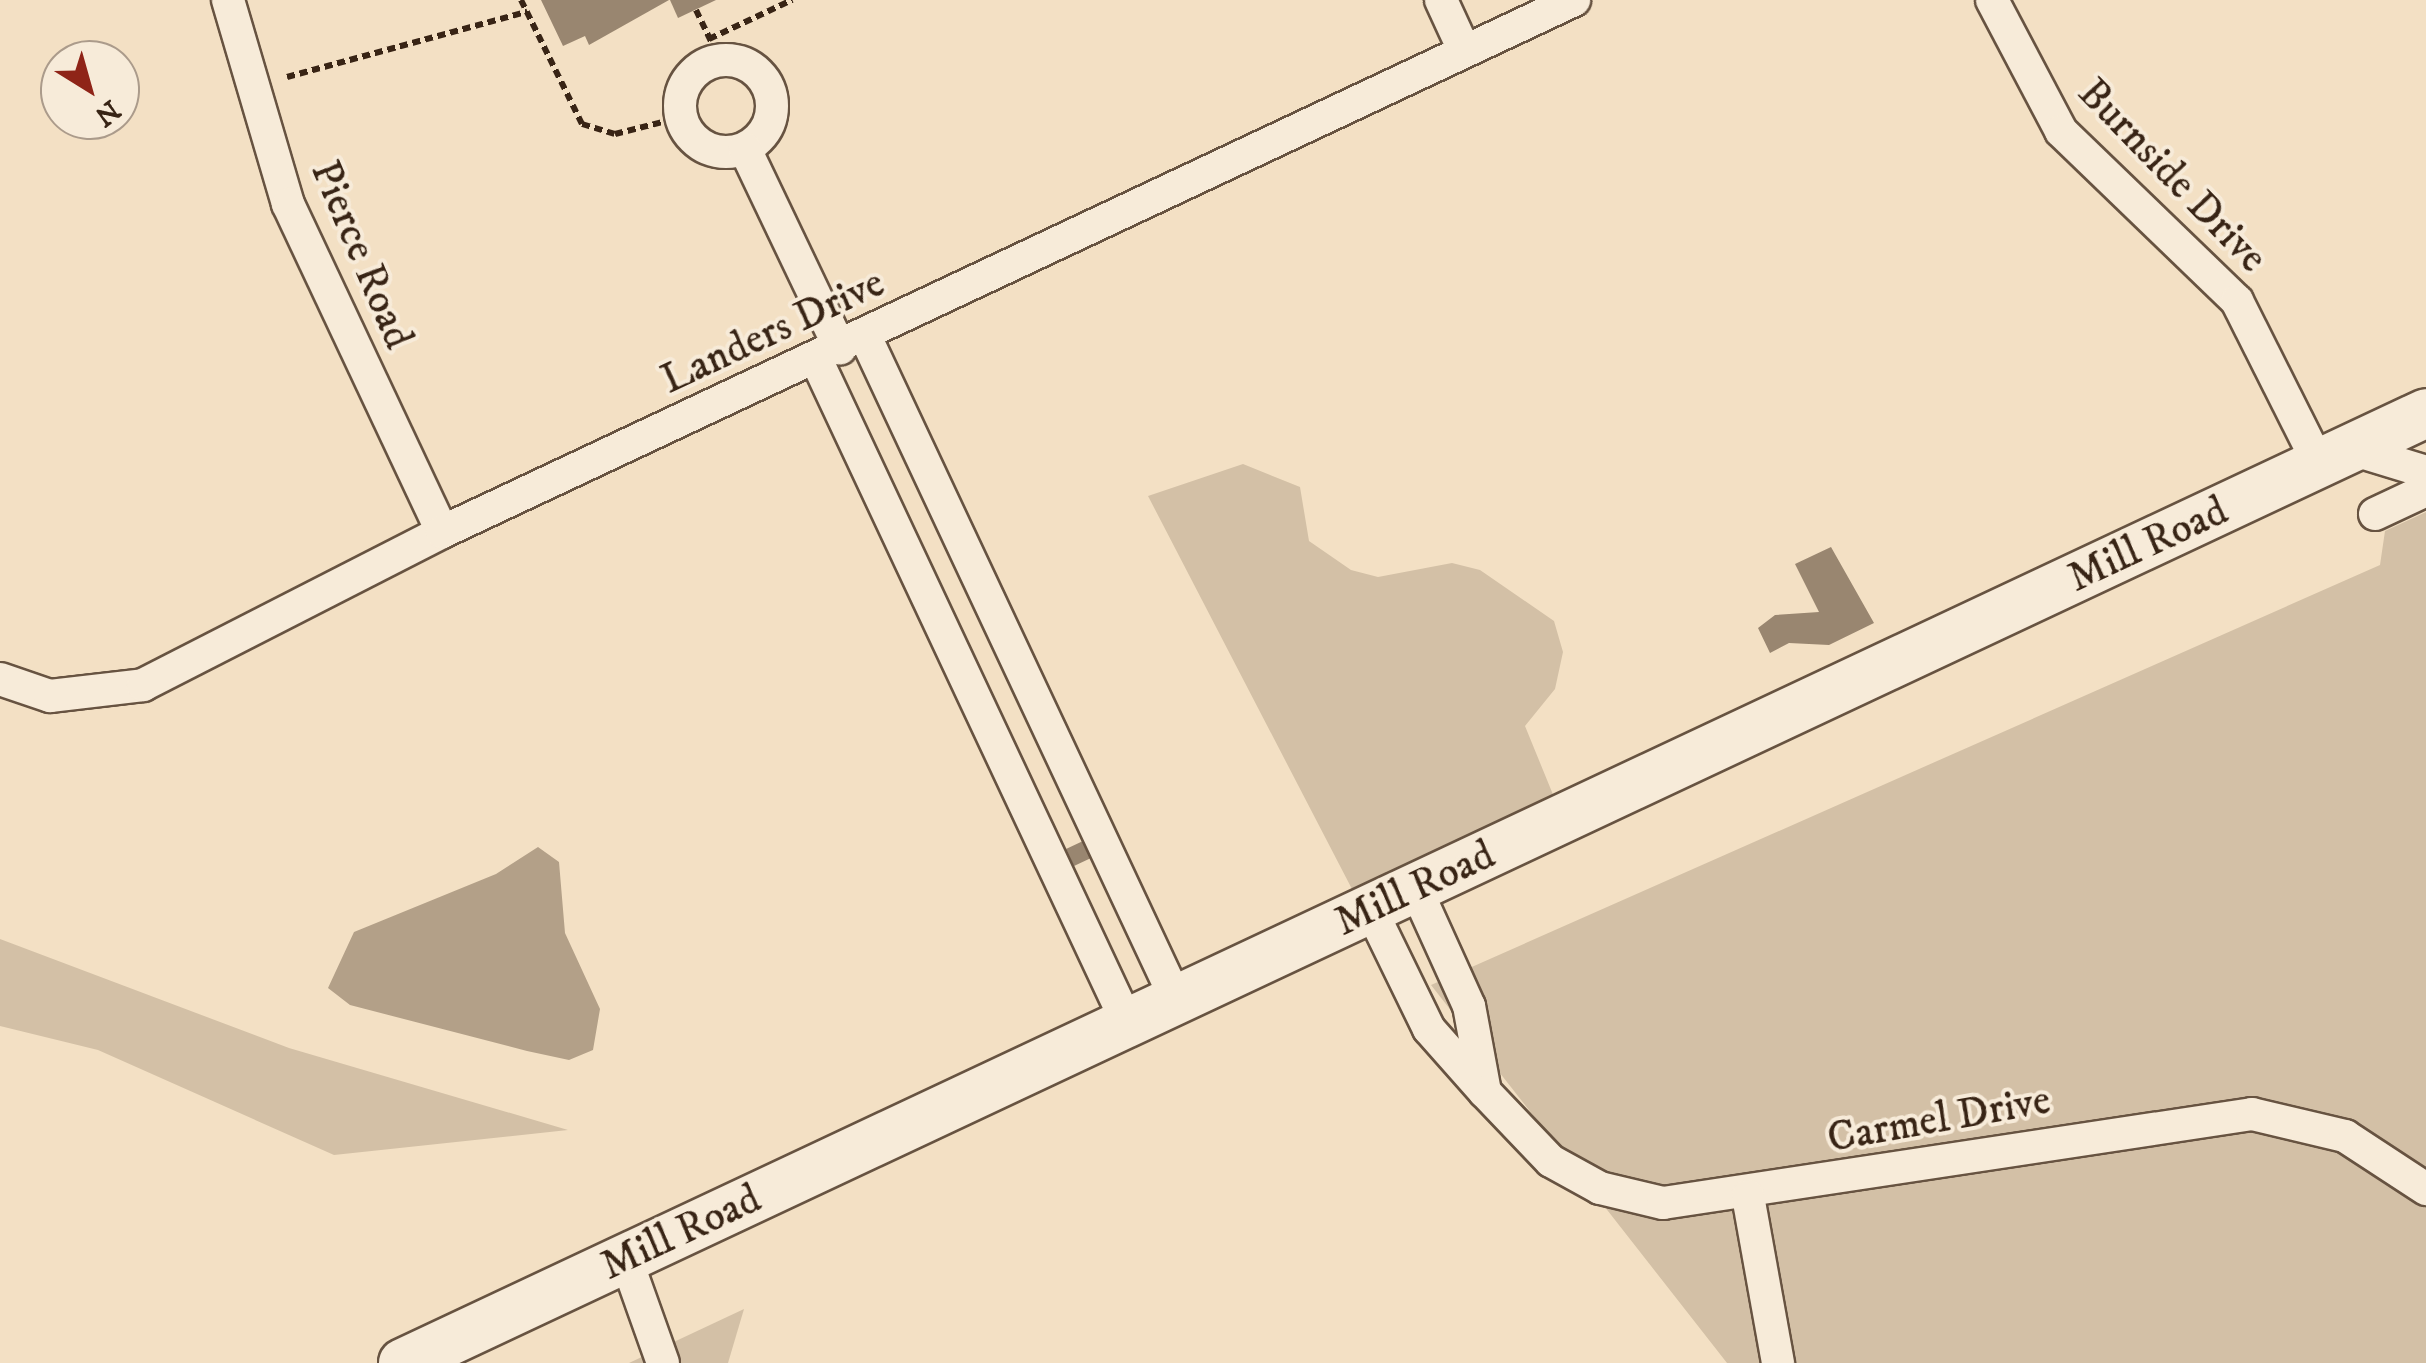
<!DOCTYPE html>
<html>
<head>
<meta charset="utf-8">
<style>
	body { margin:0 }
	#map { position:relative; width:2426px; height:1363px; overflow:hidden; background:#f3e0c4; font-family:"IM FELL DW Pica",serif }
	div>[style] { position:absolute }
	.green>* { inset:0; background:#d3c0a6 }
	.water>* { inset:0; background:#b3a088 }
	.building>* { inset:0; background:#998670 }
	.path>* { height:6px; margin-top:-3px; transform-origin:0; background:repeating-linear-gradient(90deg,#382415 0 8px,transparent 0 13px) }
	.roads { filter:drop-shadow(2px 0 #675341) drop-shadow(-2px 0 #675341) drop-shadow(0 2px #675341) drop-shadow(0 -2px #675341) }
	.street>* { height:32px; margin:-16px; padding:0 16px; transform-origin:16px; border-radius:16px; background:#f7ebd9 }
	.street>.ring { margin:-16px; padding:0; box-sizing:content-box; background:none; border:32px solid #f7ebd9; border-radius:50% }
	.secondary>* { height:48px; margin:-24px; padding:0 24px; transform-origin:24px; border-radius:24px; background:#f7ebd9 }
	span { translate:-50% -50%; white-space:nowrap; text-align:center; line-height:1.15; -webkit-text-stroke:8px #f7ebd9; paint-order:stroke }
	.street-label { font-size:42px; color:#382415 }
	.north { position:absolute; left:40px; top:40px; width:100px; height:100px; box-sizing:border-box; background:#f7ebd9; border:2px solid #ab9b8b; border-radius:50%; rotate:143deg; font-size:28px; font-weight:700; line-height:40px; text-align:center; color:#382415 }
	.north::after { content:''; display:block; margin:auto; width:35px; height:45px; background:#8f2418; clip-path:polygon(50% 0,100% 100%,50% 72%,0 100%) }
</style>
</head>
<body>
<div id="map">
	<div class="green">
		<i style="clip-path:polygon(1243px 464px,1300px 487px,1309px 541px,1351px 570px,1378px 577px,1452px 563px,1480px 570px,1554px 621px,1563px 652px,1555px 689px,1525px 726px,1554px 797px,1353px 891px,1148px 496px)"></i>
		<i style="clip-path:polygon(2426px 512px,2426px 1363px,1727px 1363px,1431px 985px,2380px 565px,2385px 531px)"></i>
		<i style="clip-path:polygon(0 939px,289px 1048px,568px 1130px,334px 1155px,98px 1050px,0 1026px)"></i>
		<i style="clip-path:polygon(744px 1309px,728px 1363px,629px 1363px)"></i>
	</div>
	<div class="water">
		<i style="clip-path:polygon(538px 847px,559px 862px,565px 933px,600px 1009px,593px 1050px,569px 1060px,527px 1051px,350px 1005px,328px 988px,354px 932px,496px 874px)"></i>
	</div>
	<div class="building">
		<i style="clip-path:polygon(541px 0,669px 0,589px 45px,585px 36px,563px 46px)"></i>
		<i style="clip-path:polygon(670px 0,716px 0,678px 18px)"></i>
		<i style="clip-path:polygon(1831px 547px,1874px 623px,1829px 645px,1789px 643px,1770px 653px,1758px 628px,1775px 615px,1819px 612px,1795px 564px)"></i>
		<i style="clip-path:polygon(1083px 841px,1091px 858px,1074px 866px,1066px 849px)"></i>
	</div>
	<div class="path">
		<i style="left:521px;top:0;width:138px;rotate:63.8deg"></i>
		<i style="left:582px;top:124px;width:34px;rotate:17deg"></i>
		<i style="left:615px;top:134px;width:69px;rotate:-14.2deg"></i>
		<i style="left:696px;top:10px;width:55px;rotate:64.4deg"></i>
		<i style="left:709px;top:39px;width:92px;rotate:-25.2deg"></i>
		<i style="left:287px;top:77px;width:249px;rotate:-15.2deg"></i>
	</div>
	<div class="roads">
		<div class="street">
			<i style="left:228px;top:0;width:213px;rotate:73.6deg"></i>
			<i style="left:288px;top:204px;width:362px;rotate:64.8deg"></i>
			<i style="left:1441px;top:0;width:55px;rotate:65.3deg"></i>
			<i style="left:1992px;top:0;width:148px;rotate:62.2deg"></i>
			<i style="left:2061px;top:131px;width:245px;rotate:44deg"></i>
			<i style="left:2237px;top:301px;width:182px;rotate:63.3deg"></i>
			<i class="ring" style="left:680px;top:60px;width:60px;height:60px"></i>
			<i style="left:745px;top:149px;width:221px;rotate:64.5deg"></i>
			<i style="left:865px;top:336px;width:735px;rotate:64.87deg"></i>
			<i style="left:816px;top:359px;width:735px;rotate:64.87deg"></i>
			<i style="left:2351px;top:449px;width:78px;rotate:17deg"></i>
			<i style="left:2375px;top:514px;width:56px;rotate:-25.2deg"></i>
			<i style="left:0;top:679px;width:53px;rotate:18.8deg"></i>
			<i style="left:50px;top:696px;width:94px;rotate:-6.7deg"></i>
			<i style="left:143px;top:685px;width:336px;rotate:-27.1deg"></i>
			<i style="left:442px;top:532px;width:1251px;rotate:-25.17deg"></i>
			<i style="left:1371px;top:910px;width:132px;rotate:64deg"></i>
			<i style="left:1429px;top:1029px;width:84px;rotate:48.4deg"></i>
			<i style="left:1485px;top:1092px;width:87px;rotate:-100.5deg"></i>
			<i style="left:1469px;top:1006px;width:128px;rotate:-114.4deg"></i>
			<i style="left:1485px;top:1092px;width:95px;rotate:46.3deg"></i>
			<i style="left:1551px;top:1161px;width:56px;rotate:28.9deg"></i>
			<i style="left:1600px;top:1188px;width:65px;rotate:13.4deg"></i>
			<i style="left:1663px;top:1203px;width:596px;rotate:-8.59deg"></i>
			<i style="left:2252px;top:1114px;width:96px;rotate:13.3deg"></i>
			<i style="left:2345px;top:1136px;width:97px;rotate:33.2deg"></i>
			<i style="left:1748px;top:1196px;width:170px;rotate:79.8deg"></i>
			<i style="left:626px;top:1259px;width:110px;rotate:70.4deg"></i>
		</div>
		<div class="secondary">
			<i style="left:403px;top:1363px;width:2235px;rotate:-25.15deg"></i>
		</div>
	</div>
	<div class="street-label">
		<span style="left:2172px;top:176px;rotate:46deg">Burnside Drive</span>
		<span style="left:361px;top:255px;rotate:67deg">Pierce Road</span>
		<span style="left:773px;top:332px;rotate:-25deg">Landers Drive</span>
		<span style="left:2148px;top:545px;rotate:-25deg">Mill Road</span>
		<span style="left:1415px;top:889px;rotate:-25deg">Mill Road</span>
		<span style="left:1939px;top:1120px;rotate:-10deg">Carmel Drive</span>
		<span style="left:681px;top:1233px;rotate:-25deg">Mill Road</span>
	</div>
	<div class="north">N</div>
</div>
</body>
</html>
